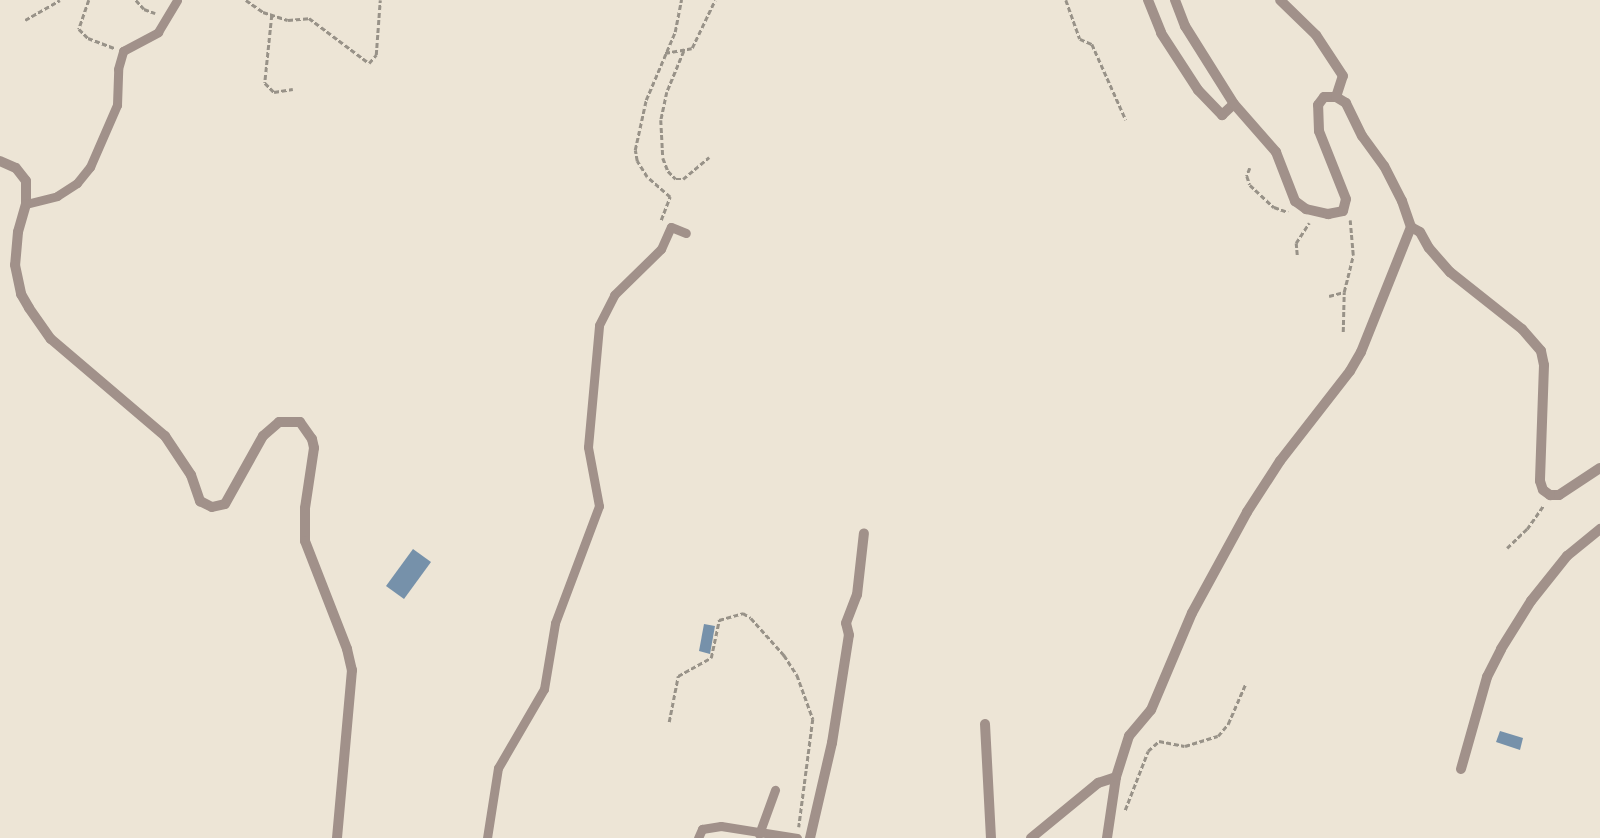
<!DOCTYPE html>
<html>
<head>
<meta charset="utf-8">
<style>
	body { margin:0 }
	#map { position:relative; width:1600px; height:838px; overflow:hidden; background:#ede5d6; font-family:"Work Sans",sans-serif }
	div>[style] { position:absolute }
	.water>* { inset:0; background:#7691aa }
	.path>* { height:2.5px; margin-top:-1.25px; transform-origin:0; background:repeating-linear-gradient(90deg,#989288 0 5px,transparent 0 7.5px) }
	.lane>* { height:9px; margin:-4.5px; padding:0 4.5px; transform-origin:4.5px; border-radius:4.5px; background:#a1918a }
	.street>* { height:10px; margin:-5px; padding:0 5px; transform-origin:5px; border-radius:5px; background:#a1918a }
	span { translate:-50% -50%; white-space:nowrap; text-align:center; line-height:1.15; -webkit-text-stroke:5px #fff; paint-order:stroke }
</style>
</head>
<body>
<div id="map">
	<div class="water">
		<i style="clip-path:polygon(413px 549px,431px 562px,404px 599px,386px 586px)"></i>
		<i style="clip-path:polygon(704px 624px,715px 626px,710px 654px,699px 651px)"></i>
		<i style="clip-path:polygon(1500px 731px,1523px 738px,1520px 750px,1496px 742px)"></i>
	</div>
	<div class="path">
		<i style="left:89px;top:0;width:31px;rotate:109deg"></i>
		<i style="left:79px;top:29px;width:13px;rotate:45deg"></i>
		<i style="left:88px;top:38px;width:28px;rotate:21deg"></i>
		<i style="left:136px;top:0;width:12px;rotate:48deg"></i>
		<i style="left:144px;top:9px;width:12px;rotate:20deg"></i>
		<i style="left:246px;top:0;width:21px;rotate:35deg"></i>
		<i style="left:263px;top:12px;width:26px;rotate:18deg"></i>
		<i style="left:288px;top:20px;width:21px;rotate:-5deg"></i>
		<i style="left:309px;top:18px;width:75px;rotate:36.9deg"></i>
		<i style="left:369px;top:63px;width:11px;rotate:-49deg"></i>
		<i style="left:376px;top:55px;width:55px;rotate:-85.8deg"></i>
		<i style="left:1066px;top:0;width:41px;rotate:70.3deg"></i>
		<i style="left:1080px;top:39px;width:13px;rotate:23deg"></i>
		<i style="left:1092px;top:44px;width:83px;rotate:65.9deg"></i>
		<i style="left:272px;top:15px;width:68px;rotate:95.9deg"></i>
		<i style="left:265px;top:83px;width:13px;rotate:45deg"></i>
		<i style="left:274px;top:92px;width:19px;rotate:-9deg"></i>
		<i style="left:25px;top:20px;width:40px;rotate:-29.7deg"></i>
		<i style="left:684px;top:51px;width:44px;rotate:112.5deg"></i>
		<i style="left:667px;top:92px;width:29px;rotate:102deg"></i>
		<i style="left:661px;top:120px;width:38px;rotate:87deg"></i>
		<i style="left:663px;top:158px;width:14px;rotate:69deg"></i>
		<i style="left:668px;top:171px;width:11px;rotate:45deg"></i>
		<i style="left:676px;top:179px;width:7px"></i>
		<i style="left:683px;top:179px;width:34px;rotate:-40deg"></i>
		<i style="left:665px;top:53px;width:27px;rotate:-10deg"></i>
		<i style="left:692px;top:48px;width:53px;rotate:-64.4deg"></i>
		<i style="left:1250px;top:168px;width:9px;rotate:111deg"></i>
		<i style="left:1247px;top:176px;width:9px;rotate:72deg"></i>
		<i style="left:1250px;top:185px;width:33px;rotate:43deg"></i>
		<i style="left:1274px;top:207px;width:15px;rotate:20deg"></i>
		<i style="left:661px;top:220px;width:25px;rotate:-69deg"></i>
		<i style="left:670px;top:197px;width:30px;rotate:-139deg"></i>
		<i style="left:647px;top:177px;width:19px;rotate:-122deg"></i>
		<i style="left:637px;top:161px;width:11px;rotate:-100deg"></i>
		<i style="left:635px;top:150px;width:51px;rotate:-77.6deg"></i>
		<i style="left:646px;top:100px;width:74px;rotate:-66.9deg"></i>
		<i style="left:675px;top:32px;width:33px;rotate:-79deg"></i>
		<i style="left:1297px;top:255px;width:12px;rotate:-95deg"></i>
		<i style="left:1296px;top:243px;width:24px;rotate:-57deg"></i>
		<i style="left:1329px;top:296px;width:16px;rotate:-15deg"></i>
		<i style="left:1343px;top:332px;width:40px;rotate:-88.6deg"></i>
		<i style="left:1344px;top:292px;width:38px;rotate:-76deg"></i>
		<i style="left:1353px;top:255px;width:35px;rotate:-95deg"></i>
		<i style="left:1507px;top:548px;width:28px;rotate:-44deg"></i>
		<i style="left:1527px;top:529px;width:29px;rotate:-55deg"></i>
		<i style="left:669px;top:722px;width:47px;rotate:-78.9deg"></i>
		<i style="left:678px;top:676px;width:38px;rotate:-29deg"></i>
		<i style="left:711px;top:658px;width:39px;rotate:-78deg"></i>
		<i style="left:719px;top:620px;width:25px;rotate:-16deg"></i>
		<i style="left:743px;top:613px;width:9px;rotate:32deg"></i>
		<i style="left:751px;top:618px;width:50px;rotate:48.3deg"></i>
		<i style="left:784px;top:655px;width:24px;rotate:57deg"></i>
		<i style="left:797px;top:675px;width:47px;rotate:70deg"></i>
		<i style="left:813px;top:719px;width:109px;rotate:97.4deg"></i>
		<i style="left:1125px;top:810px;width:63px;rotate:-68.7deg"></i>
		<i style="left:1148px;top:751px;width:15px;rotate:-42deg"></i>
		<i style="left:1159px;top:741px;width:26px;rotate:11deg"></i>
		<i style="left:1185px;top:746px;width:34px;rotate:-17deg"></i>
		<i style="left:1218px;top:736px;width:16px;rotate:-50deg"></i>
		<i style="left:1228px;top:724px;width:43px;rotate:-66.4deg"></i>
	</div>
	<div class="lane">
		<i style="left:26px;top:204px;width:32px;rotate:-14deg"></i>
		<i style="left:57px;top:196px;width:24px;rotate:-33deg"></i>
		<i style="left:77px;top:183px;width:21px;rotate:-51deg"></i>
		<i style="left:90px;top:167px;width:68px;rotate:-66.5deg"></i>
		<i style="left:117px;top:105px;width:36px;rotate:-88deg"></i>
		<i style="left:118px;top:69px;width:19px;rotate:-74deg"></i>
		<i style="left:123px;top:51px;width:40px;rotate:-28deg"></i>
		<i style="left:158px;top:32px;width:37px;rotate:-59deg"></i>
		<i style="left:759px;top:834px;width:47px;rotate:-70deg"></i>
		<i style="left:487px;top:838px;width:71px;rotate:-81.1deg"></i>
		<i style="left:498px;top:768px;width:91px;rotate:-59.8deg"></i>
		<i style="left:544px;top:689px;width:67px;rotate:-80.5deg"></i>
		<i style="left:555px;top:623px;width:125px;rotate:-69.4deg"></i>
		<i style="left:599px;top:506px;width:60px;rotate:-100.6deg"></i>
		<i style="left:588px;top:447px;width:122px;rotate:-84.8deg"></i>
		<i style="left:599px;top:325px;width:34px;rotate:-63deg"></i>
		<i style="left:614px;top:295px;width:66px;rotate:-44.4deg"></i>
		<i style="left:661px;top:249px;width:24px;rotate:-66deg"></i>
		<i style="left:671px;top:227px;width:16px;rotate:22deg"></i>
		<i style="left:698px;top:838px;width:10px;rotate:-66deg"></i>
		<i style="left:702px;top:829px;width:19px;rotate:-9deg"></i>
		<i style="left:721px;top:826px;width:77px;rotate:9deg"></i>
	</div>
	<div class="street">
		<i style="left:1148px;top:0;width:35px;rotate:68deg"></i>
		<i style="left:1161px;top:33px;width:68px;rotate:57deg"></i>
		<i style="left:1198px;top:90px;width:35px;rotate:46deg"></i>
		<i style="left:1222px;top:115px;width:16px;rotate:-43deg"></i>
		<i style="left:1175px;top:0;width:28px;rotate:69deg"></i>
		<i style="left:1185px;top:26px;width:92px;rotate:57.9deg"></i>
		<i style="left:1234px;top:104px;width:64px;rotate:48.8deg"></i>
		<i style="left:1276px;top:152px;width:53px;rotate:68.8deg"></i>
		<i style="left:1295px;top:201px;width:14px;rotate:36deg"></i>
		<i style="left:1306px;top:209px;width:23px;rotate:13deg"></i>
		<i style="left:1328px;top:214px;width:15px;rotate:-11deg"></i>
		<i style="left:1343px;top:211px;width:12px;rotate:-76deg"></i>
		<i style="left:1346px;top:199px;width:73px;rotate:-111.7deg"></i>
		<i style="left:1319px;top:131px;width:26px;rotate:-92deg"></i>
		<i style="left:1318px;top:105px;width:10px;rotate:-53deg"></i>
		<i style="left:1324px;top:97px;width:12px"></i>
		<i style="left:0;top:161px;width:17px;rotate:24deg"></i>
		<i style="left:16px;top:168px;width:16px;rotate:52deg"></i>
		<i style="left:26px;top:181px;width:23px;rotate:90deg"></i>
		<i style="left:26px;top:204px;width:29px;rotate:106deg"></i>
		<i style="left:18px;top:232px;width:33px;rotate:95deg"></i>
		<i style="left:15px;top:265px;width:30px;rotate:78deg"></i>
		<i style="left:21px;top:294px;width:16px;rotate:60deg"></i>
		<i style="left:29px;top:308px;width:38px;rotate:55deg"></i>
		<i style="left:51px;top:339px;width:150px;rotate:40.4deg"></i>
		<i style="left:165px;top:436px;width:47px;rotate:56.3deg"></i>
		<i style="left:191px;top:475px;width:28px;rotate:71deg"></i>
		<i style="left:200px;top:501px;width:13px;rotate:27deg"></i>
		<i style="left:212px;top:507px;width:13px;rotate:-13deg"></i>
		<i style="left:225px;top:504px;width:78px;rotate:-60.8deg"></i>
		<i style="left:263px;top:436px;width:21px;rotate:-41deg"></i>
		<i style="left:279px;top:422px;width:21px"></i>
		<i style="left:300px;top:422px;width:21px;rotate:55deg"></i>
		<i style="left:312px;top:439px;width:9px;rotate:77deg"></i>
		<i style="left:314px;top:448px;width:61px;rotate:98.5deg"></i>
		<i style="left:305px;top:508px;width:33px;rotate:90deg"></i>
		<i style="left:305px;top:541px;width:116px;rotate:68.7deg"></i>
		<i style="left:347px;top:649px;width:22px;rotate:77deg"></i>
		<i style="left:352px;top:670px;width:169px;rotate:95.1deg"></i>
		<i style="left:1411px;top:227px;width:10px;rotate:29deg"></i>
		<i style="left:1420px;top:232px;width:18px;rotate:61deg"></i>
		<i style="left:1429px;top:248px;width:32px;rotate:49deg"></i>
		<i style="left:1450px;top:272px;width:92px;rotate:38.4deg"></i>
		<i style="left:1522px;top:329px;width:29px;rotate:49deg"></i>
		<i style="left:1541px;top:351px;width:14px;rotate:78deg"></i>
		<i style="left:1544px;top:365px;width:116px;rotate:92deg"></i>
		<i style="left:1540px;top:481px;width:9px;rotate:72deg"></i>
		<i style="left:1543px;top:490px;width:9px;rotate:36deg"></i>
		<i style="left:1550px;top:495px;width:9px"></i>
		<i style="left:1559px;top:495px;width:49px;rotate:-33.4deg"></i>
		<i style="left:985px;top:724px;width:114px;rotate:87deg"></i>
		<i style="left:1461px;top:769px;width:96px;rotate:-74.2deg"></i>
		<i style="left:1487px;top:677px;width:31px;rotate:-63deg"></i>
		<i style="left:1501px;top:649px;width:57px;rotate:-58deg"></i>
		<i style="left:1531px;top:601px;width:58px;rotate:-51.3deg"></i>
		<i style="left:1567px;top:556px;width:43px;rotate:-39.3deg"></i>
		<i style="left:810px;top:838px;width:98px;rotate:-77deg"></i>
		<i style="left:832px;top:743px;width:109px;rotate:-81.1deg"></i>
		<i style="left:849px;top:635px;width:12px;rotate:-104deg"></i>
		<i style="left:846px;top:623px;width:30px;rotate:-69deg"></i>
		<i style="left:857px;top:595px;width:62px;rotate:-83.6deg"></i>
		<i style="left:1031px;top:838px;width:87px;rotate:-39.4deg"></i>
		<i style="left:1098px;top:783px;width:19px;rotate:-18deg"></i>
		<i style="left:1107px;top:838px;width:62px;rotate:-81.6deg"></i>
		<i style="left:1116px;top:777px;width:43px;rotate:-72.4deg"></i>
		<i style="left:1129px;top:736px;width:34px;rotate:-50deg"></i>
		<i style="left:1151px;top:710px;width:105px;rotate:-67.1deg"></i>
		<i style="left:1192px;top:613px;width:115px;rotate:-61.4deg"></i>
		<i style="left:1247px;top:512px;width:61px;rotate:-57.1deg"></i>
		<i style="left:1280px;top:461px;width:114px;rotate:-52.1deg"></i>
		<i style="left:1350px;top:371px;width:22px;rotate:-60deg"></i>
		<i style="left:1361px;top:352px;width:135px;rotate:-68.2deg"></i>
		<i style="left:1411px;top:227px;width:28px;rotate:-109deg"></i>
		<i style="left:1402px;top:201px;width:39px;rotate:-117deg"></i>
		<i style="left:1384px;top:166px;width:37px;rotate:-126deg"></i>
		<i style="left:1362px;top:136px;width:37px;rotate:-116deg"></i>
		<i style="left:1346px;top:103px;width:12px;rotate:-149deg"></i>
		<i style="left:1336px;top:97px;width:22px;rotate:-72deg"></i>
		<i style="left:1343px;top:76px;width:49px;rotate:-123.4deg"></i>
		<i style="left:1316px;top:35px;width:50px;rotate:-135.8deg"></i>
	</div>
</div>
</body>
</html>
